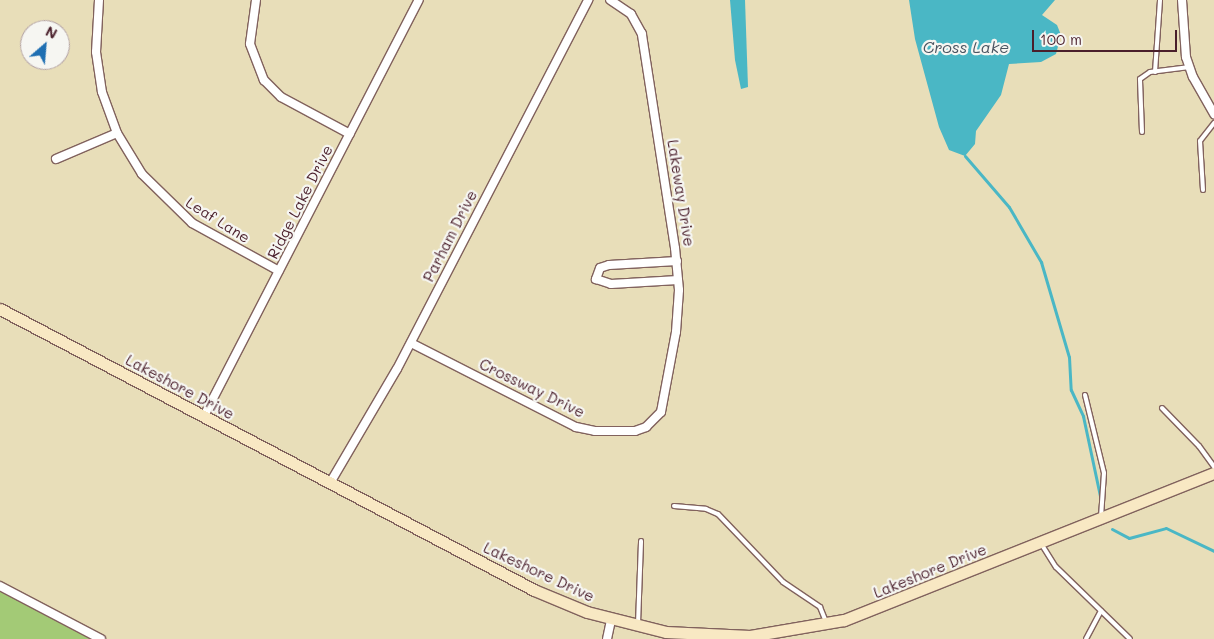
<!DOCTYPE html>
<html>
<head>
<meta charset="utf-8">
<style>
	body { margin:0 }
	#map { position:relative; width:1214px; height:639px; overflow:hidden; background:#e8deb9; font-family:Mali,sans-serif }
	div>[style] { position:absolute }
	.green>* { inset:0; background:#a3ca76 }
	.water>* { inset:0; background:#4ab7c5 }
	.stream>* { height:3px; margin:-1.5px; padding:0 1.5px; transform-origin:1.5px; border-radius:1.5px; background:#4ab7c5 }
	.roads { filter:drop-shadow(1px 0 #81625d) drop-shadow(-1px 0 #81625d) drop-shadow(0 1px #81625d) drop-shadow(0 -1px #81625d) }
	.lane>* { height:4px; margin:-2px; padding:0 2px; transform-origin:2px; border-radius:2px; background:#fff }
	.street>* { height:8px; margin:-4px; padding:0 4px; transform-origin:4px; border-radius:4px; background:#fff }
	.secondary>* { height:11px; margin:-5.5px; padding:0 5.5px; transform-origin:5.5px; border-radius:5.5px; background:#f8e8c3 }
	span { translate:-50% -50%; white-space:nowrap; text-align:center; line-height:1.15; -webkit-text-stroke:4.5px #f6f6f2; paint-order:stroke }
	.street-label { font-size:15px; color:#4a1f2b }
	.water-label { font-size:16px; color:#4a5461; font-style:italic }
	.north { position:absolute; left:20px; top:20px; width:50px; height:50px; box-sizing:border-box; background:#f6f6f2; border:1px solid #b1a0a2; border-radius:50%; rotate:27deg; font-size:14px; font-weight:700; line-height:20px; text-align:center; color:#4a1f2b }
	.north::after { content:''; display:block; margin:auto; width:18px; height:22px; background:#1f6fb2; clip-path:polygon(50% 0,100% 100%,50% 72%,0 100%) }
	.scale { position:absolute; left:1032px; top:30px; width:145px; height:22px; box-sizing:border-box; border:2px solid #4a1f2b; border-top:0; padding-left:6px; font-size:15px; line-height:18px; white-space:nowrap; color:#4a1f2b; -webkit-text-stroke:4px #f6f6f2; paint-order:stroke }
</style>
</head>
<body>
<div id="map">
	<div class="green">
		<i style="clip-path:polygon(0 591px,90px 639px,0 639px)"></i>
	</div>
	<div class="water">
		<i style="clip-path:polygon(730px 0,745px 0,748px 87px,741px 89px,735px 60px)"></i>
		<i style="clip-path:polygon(909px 0,1055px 0,1042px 15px,1057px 25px,1061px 35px,1056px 54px,1041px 62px,1009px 64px,1001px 95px,976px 131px,975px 144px,965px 156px,949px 150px,939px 127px,915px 39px)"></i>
	</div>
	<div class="stream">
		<i style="left:965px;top:156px;width:67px;rotate:49.2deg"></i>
		<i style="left:1009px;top:207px;width:64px;rotate:59.8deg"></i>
		<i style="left:1041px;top:262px;width:99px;rotate:73.6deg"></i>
		<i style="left:1069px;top:357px;width:33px;rotate:87deg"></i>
		<i style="left:1071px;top:390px;width:29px;rotate:65deg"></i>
		<i style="left:1083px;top:416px;width:82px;rotate:78deg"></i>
		<i style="left:1112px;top:529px;width:19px;rotate:28deg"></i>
		<i style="left:1129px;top:538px;width:38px;rotate:-15deg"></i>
		<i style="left:1166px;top:528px;width:53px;rotate:25.6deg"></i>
	</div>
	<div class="roads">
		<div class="lane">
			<i style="left:1155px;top:72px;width:72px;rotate:-86deg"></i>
			<i style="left:1142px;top:132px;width:53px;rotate:-92.2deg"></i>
			<i style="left:1140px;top:79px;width:12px;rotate:-35deg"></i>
			<i style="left:1150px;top:72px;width:40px;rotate:-7.1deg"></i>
			<i style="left:1203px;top:190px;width:49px;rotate:-93.5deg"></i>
			<i style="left:1200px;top:141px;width:23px;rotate:-52deg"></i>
			<i style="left:1085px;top:395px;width:80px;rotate:76.3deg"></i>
			<i style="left:1104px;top:473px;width:44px;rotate:93.9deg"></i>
			<i style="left:1162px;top:408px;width:53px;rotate:45.8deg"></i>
			<i style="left:1199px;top:446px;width:26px;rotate:54deg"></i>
			<i style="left:674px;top:506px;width:32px;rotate:5deg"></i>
			<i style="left:706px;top:509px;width:13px;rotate:23deg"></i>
			<i style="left:718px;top:514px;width:94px;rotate:46.3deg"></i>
			<i style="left:783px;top:582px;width:45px;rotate:34deg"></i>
			<i style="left:820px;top:607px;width:16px;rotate:68deg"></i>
			<i style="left:1042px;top:545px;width:26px;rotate:58deg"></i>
			<i style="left:1056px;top:567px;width:103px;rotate:44.2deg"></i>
			<i style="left:638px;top:624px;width:83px;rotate:-87.9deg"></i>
			<i style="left:1086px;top:639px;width:32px;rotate:-62deg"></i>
		</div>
		<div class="street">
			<i style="left:99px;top:0;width:52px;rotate:93.3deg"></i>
			<i style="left:96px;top:52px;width:40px;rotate:81.5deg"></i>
			<i style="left:102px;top:92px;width:44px;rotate:69.9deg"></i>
			<i style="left:117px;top:133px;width:48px;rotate:58.6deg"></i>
			<i style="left:142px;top:174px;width:70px;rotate:44.4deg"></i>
			<i style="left:192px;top:223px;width:99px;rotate:28.9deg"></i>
			<i style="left:256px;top:0;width:44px;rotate:97.8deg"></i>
			<i style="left:250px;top:44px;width:39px;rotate:69deg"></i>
			<i style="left:264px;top:80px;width:24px;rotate:45deg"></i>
			<i style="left:281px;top:97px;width:78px;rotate:28.2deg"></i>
			<i style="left:1182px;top:0;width:57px;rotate:86deg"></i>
			<i style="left:1186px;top:57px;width:21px;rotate:71deg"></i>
			<i style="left:1193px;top:77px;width:43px;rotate:60.4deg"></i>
			<i style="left:56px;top:159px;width:66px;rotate:-23.1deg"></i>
			<i style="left:677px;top:261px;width:68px;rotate:176.6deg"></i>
			<i style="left:609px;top:265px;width:9px;rotate:162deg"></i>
			<i style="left:600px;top:268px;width:12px;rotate:110deg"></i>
			<i style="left:596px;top:279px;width:16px;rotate:18deg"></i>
			<i style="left:611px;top:284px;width:67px;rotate:-3.4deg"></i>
			<i style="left:411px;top:343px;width:185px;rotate:27deg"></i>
			<i style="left:576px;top:427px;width:19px;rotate:12deg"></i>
			<i style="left:595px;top:431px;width:40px"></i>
			<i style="left:635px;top:431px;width:12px;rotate:-20deg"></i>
			<i style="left:646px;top:427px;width:21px;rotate:-45deg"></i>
			<i style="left:661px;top:412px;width:81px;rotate:-79.4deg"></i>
			<i style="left:676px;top:332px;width:42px;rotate:-85.9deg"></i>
			<i style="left:679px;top:290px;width:42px;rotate:-95.4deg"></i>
			<i style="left:675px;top:248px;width:217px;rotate:-98.8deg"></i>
			<i style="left:642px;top:34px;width:23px;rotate:-119deg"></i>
			<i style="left:631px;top:14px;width:25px;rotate:-146deg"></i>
			<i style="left:204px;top:416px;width:468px;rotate:-62.7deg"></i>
			<i style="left:330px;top:483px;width:132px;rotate:-59.6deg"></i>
			<i style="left:397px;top:369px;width:416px;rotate:-62.6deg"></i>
			<i style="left:0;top:586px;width:114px;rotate:27.7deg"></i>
			<i style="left:607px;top:639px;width:19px;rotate:-78deg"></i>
		</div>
		<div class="secondary">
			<i style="left:0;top:309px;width:603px;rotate:27.75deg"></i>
			<i style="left:534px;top:590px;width:57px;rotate:22.5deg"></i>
			<i style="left:587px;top:612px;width:81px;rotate:14.2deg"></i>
			<i style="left:666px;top:632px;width:84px;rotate:2.7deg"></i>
			<i style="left:750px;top:636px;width:95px;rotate:-9.7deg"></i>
			<i style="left:844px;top:620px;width:398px;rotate:-21.7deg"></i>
		</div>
	</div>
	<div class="street-label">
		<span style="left:681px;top:193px;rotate:81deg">Lakeway Drive</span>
		<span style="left:300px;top:202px;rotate:-63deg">Ridge Lake Drive</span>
		<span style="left:218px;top:220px;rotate:32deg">Leaf Lane</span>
		<span style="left:450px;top:236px;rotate:-63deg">Parham Drive</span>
		<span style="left:180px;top:387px;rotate:28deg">Lakeshore Drive</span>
		<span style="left:532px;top:388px;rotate:26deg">Crossway Drive</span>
		<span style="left:930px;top:571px;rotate:-22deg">Lakeshore Drive</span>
		<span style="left:539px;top:572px;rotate:25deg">Lakeshore Drive</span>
	</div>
	<div class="water-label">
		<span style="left:966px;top:47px">Cross Lake</span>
	</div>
	<div class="north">N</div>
	<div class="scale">100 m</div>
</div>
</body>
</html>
